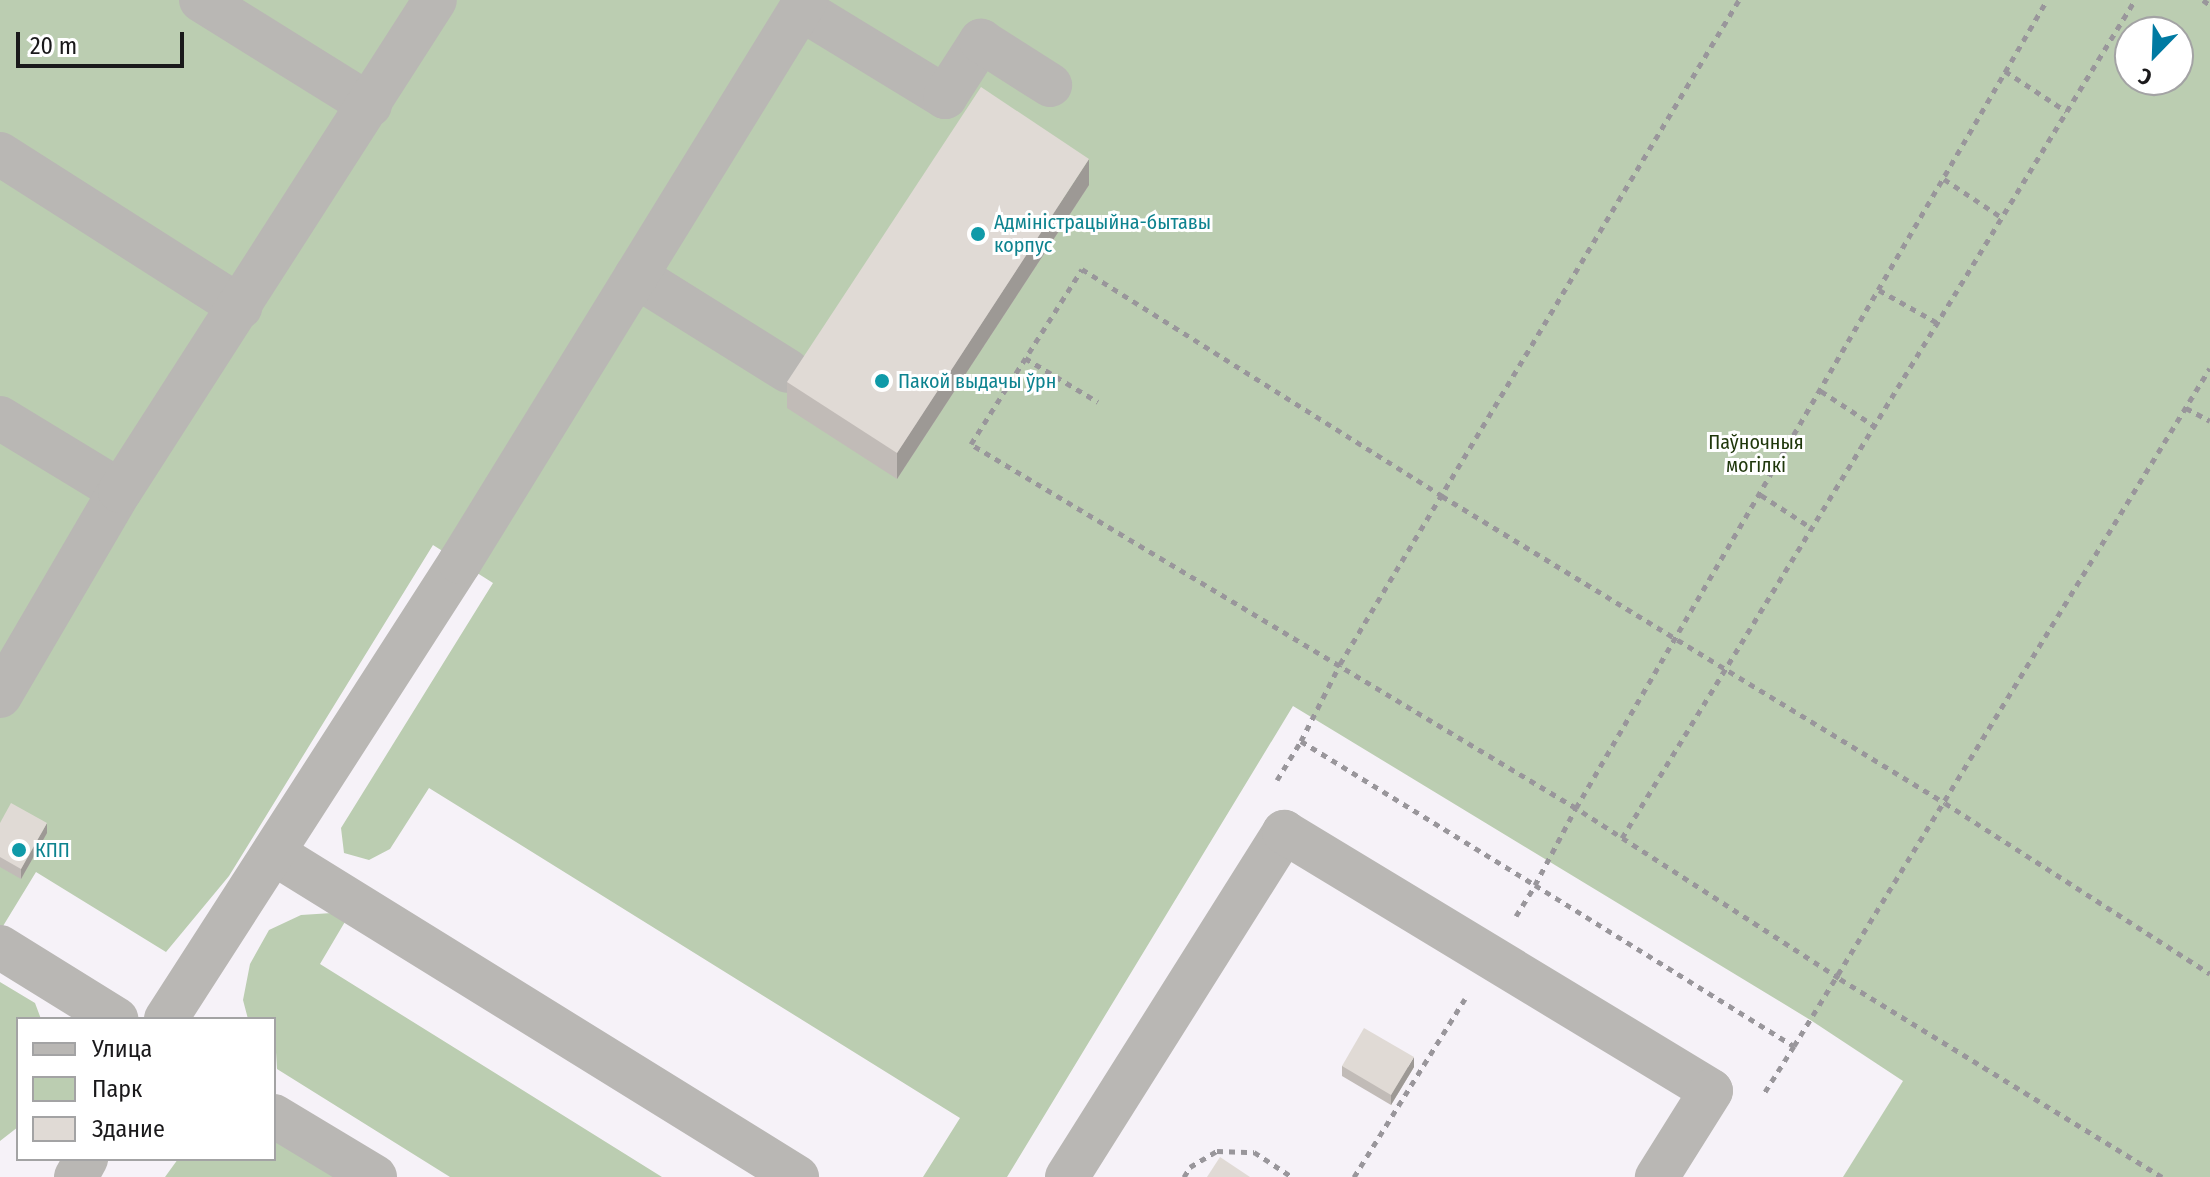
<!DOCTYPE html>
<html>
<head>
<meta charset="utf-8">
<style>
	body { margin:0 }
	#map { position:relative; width:2210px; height:1177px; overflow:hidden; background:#f6f2f8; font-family:"Fira Sans Condensed",sans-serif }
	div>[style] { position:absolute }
	.green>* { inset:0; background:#bbcdb1 }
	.path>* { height:5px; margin-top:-2.5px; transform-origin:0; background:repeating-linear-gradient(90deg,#99969b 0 6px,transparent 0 12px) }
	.minor>* { height:44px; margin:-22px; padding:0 22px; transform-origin:22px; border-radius:22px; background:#b9b7b4 }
	.wall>* { inset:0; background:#c1bbb7 }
	.shaded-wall>* { inset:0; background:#9d9995 }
	.building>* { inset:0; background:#e0dad5 }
	.dots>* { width:22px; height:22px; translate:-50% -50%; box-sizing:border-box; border:4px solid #fff; border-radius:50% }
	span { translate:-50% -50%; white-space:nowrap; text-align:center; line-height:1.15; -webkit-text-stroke:6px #fff; paint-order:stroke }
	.culture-label { font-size:20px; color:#0d838f }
	.left { translate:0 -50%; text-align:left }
	.park-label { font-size:20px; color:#1f370b }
	.legend { position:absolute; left:16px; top:1017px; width:260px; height:144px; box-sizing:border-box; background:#fff; border:2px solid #a3a3a4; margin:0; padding:10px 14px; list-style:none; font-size:24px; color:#1a191b }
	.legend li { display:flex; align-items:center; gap:16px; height:40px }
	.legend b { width:40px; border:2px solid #a3a3a4 }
	.north { position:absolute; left:2114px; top:16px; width:80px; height:80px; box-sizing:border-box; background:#fff; border:2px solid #a3a3a4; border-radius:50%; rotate:203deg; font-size:22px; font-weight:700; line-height:32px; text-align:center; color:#1a191b }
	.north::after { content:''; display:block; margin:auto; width:28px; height:36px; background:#007aa2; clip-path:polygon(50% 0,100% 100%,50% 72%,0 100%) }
	.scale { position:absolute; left:16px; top:32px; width:168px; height:36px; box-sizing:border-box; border:4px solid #1a191b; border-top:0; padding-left:10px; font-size:24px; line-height:28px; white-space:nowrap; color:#1a191b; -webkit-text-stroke:6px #fff; paint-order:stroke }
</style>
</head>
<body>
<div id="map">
	<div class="green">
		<i style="clip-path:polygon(evenodd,0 0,2210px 0,2210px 1177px,1843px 1177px,1903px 1081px,1812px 1021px,1293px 706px,1007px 1177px,923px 1177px,960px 1118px,429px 788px,390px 849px,369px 860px,344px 853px,341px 828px,493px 583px,433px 545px,229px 876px,166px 952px,36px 872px,0 931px,0 0,2130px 32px,2178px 32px,2178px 80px,2130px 80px,2130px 32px)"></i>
		<i style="clip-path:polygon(332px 913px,346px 920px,320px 964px,662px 1177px,450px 1177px,277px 1069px,274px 1019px,248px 1019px,243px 1000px,250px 964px,269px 930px,301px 915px)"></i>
		<i style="clip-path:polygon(0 982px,35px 1003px,41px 1019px,18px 1019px,18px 1127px,0 1141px)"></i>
		<i style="clip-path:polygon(274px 1138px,336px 1177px,165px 1177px,178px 1159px,274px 1159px)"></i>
	</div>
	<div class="path">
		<i style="left:2203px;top:0;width:9px;rotate:36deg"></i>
		<i style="left:2005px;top:71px;width:73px;rotate:33.3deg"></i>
		<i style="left:1944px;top:179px;width:69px;rotate:33.7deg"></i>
		<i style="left:1879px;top:290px;width:65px;rotate:29.3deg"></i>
		<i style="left:1025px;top:358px;width:85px;rotate:31.1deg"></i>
		<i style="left:1821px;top:391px;width:62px;rotate:33.2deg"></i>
		<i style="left:2186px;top:408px;width:27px;rotate:28deg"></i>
		<i style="left:1761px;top:495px;width:59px;rotate:33.1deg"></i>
		<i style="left:1301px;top:741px;width:86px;rotate:-63.1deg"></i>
		<i style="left:1340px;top:664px;width:775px;rotate:-59deg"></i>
		<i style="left:1277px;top:780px;width:46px;rotate:-58.4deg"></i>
		<i style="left:1301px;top:741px;width:275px;rotate:31.6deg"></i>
		<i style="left:1535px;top:885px;width:87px;rotate:-62deg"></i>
		<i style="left:1576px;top:808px;width:935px;rotate:-59.76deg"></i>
		<i style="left:1622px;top:838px;width:983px;rotate:-58.53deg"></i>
		<i style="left:1516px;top:916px;width:36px;rotate:-58deg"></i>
		<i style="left:1535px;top:885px;width:305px;rotate:31.9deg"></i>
		<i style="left:1794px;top:1046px;width:58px;rotate:122.3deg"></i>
		<i style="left:1794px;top:1046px;width:795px;rotate:-58.47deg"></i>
		<i style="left:1184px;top:1177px;width:12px;rotate:-59deg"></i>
		<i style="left:1190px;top:1167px;width:31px;rotate:-31deg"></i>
		<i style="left:1217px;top:1151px;width:37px;rotate:2deg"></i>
		<i style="left:1254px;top:1152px;width:45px;rotate:33.3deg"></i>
		<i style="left:1354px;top:1177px;width:210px;rotate:-58.1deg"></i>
		<i style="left:2162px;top:1177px;width:379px;rotate:-148.4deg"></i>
		<i style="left:1839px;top:978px;width:313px;rotate:-147.1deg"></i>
		<i style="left:1576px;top:808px;width:706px;rotate:-148.97deg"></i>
		<i style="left:971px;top:444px;width:207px;rotate:-57.6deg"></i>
		<i style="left:1082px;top:269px;width:426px;rotate:32.2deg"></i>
		<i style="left:1442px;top:496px;width:589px;rotate:31.4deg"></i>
		<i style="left:1945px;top:803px;width:315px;rotate:32.8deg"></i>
	</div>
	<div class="minor">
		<i style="left:201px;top:0;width:199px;rotate:31.9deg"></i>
		<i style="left:801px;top:9px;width:169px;rotate:31.4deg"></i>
		<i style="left:945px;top:97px;width:67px;rotate:-57.3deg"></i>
		<i style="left:981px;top:41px;width:82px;rotate:32.5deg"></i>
		<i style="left:0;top:154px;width:285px;rotate:32.5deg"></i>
		<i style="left:636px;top:276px;width:179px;rotate:32deg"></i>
		<i style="left:0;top:418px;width:140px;rotate:31.3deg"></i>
		<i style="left:0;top:696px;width:238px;rotate:-59.7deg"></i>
		<i style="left:120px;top:491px;width:583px;rotate:-57.32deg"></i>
		<i style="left:275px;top:854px;width:614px;rotate:31.75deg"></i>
		<i style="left:0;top:947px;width:137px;rotate:31.8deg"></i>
		<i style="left:166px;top:1019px;width:543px;rotate:-57.25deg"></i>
		<i style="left:460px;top:562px;width:660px;rotate:-58.38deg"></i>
		<i style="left:274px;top:1116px;width:118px;rotate:31.1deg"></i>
		<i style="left:76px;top:1177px;width:21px;rotate:-61deg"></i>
		<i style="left:1067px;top:1177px;width:408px;rotate:-57.8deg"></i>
		<i style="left:1284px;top:832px;width:499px;rotate:31.2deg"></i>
		<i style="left:1711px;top:1091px;width:102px;rotate:122.1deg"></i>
	</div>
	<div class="wall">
		<i style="clip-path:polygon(1089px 185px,897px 479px,787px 408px,787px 382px)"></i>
		<i style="clip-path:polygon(0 823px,47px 833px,21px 879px,0 867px)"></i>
		<i style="clip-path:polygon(1342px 1066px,1414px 1067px,1391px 1105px,1342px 1076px)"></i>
	</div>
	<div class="shaded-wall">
		<i style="clip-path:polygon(1089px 159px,1089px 185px,897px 479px,897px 453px)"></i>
		<i style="clip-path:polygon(47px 823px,47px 833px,21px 879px,21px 869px)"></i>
		<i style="clip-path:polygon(1414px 1057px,1414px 1067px,1391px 1105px,1391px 1095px)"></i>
	</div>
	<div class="building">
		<i style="clip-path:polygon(981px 87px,1089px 159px,897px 453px,787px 382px)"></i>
		<i style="clip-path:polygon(11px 803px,47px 823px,21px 869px,0 857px,0 823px)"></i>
		<i style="clip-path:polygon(1364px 1028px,1414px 1057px,1391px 1095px,1342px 1066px)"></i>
		<i style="clip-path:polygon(1220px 1157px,1250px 1177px,1207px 1177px)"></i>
	</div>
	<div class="dots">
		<i style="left:978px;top:234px;background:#0f9aa8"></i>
		<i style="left:882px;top:381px;background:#0f9aa8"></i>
		<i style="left:19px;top:850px;background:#0f9aa8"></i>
	</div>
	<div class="culture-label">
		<span class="left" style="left:994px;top:234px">Адміністрацыйна-бытавы<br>корпус</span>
		<span class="left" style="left:898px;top:381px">Пакой выдачы ўрн</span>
		<span class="left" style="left:35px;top:850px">КПП</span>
	</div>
	<div class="park-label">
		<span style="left:1756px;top:454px">Паўночныя<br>могілкі</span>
	</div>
	<ul class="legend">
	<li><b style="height:10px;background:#b9b7b4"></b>Улица</li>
	<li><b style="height:22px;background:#bbcdb1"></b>Парк</li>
	<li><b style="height:22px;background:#e0dad5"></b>Здание</li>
	</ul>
	<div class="north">С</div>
	<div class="scale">20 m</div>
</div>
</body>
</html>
